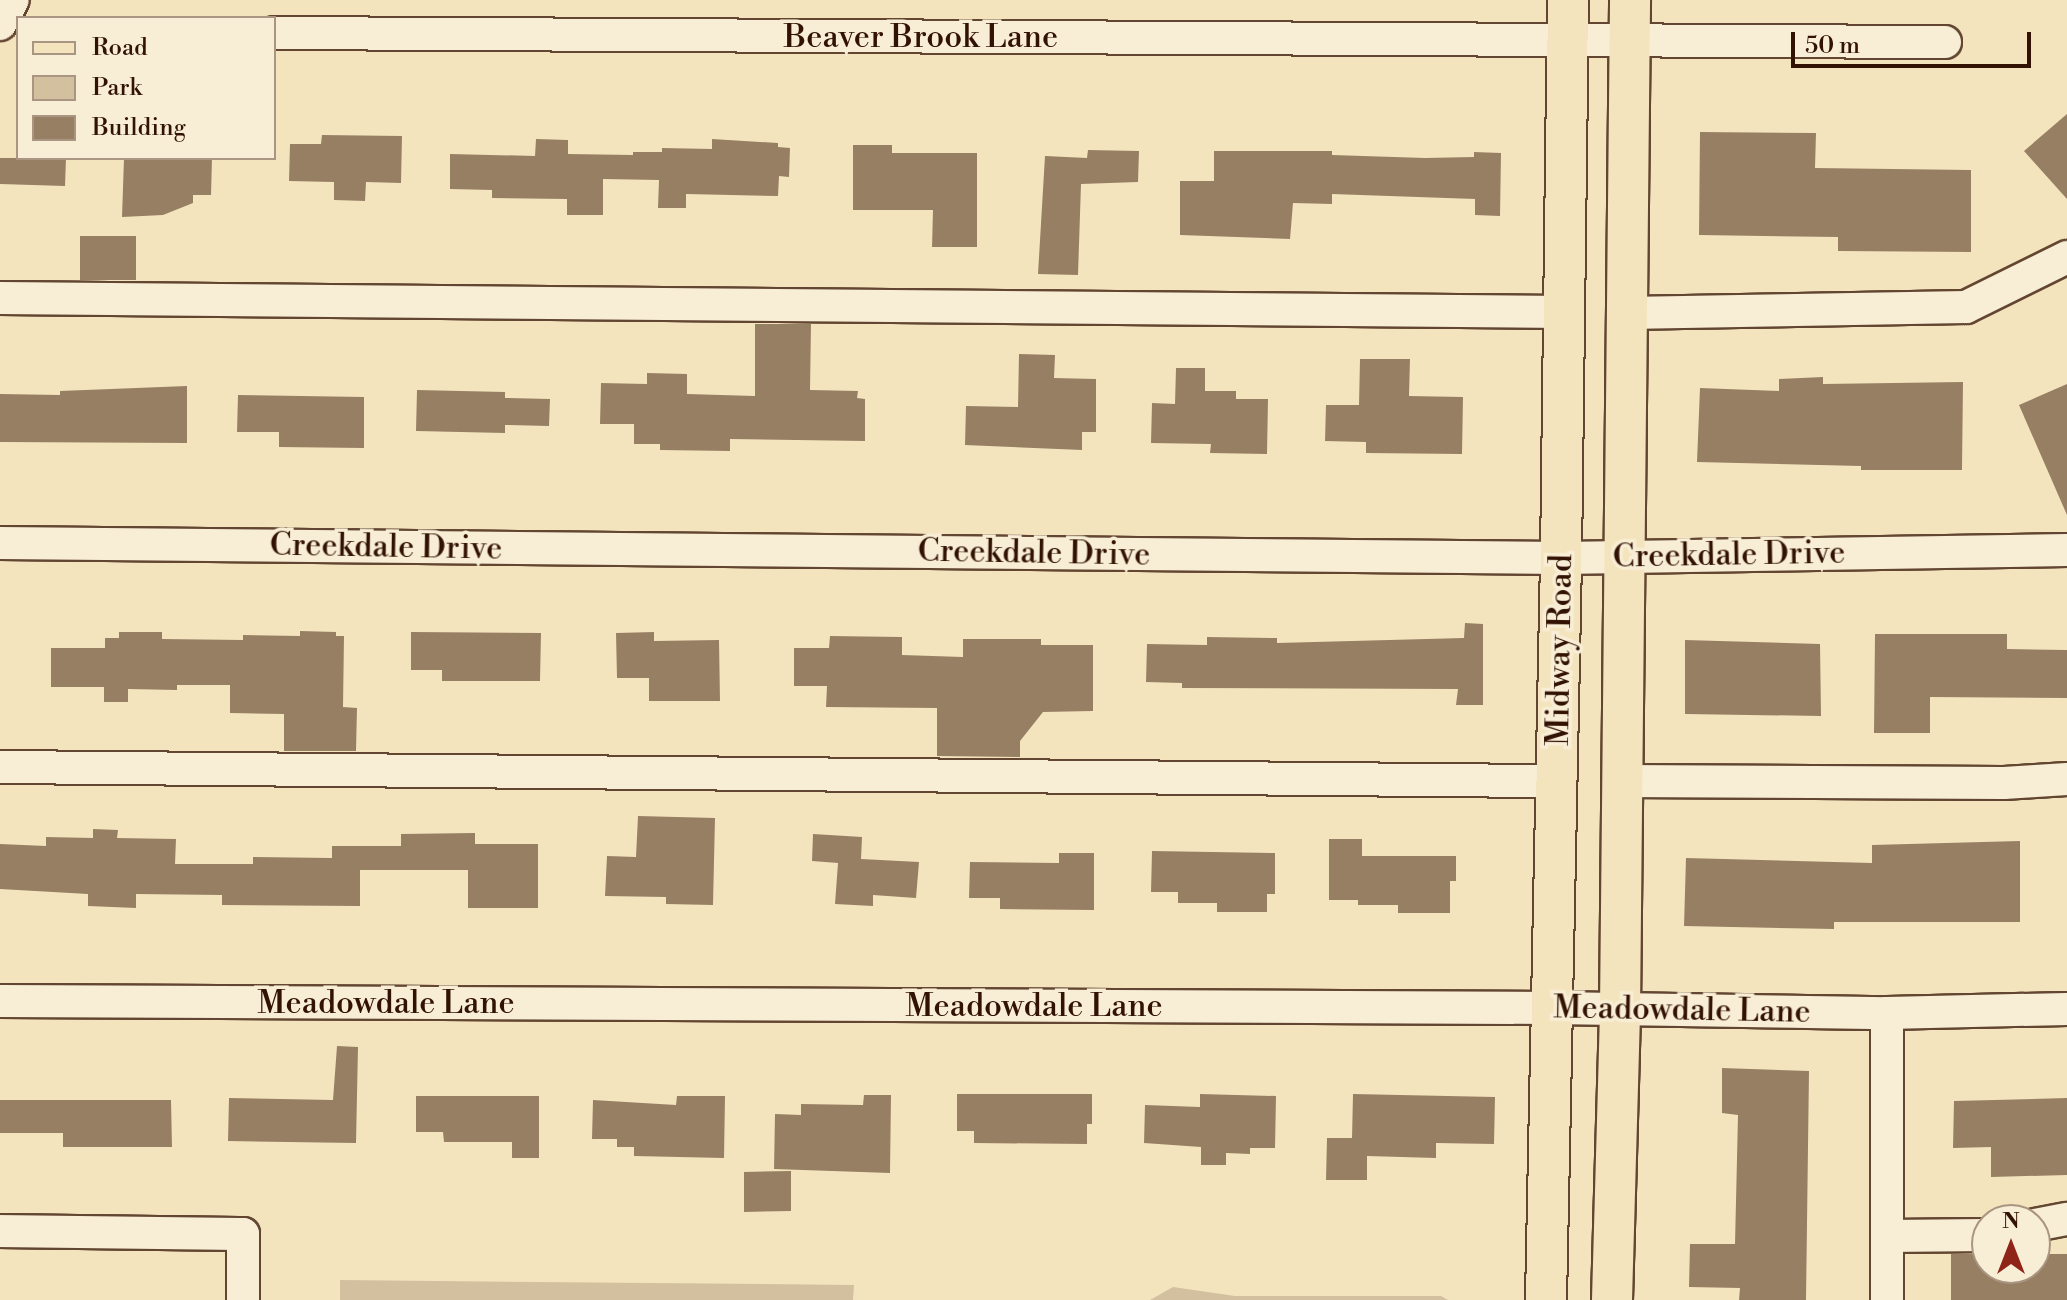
<!DOCTYPE html>
<html>
<head>
<meta charset="utf-8">
<style>
	body { margin:0 }
	#map { position:relative; width:2067px; height:1300px; overflow:hidden; background:#f4e4be; font-family:"Libre Bodoni",serif }
	div>[style] { position:absolute }
	.green>* { inset:0; background:#d3c09e }
	.building>* { inset:0; background:#977f64 }
	.roads { filter:drop-shadow(2px 0 #624631) drop-shadow(-2px 0 #624631) drop-shadow(0 2px #624631) drop-shadow(0 -2px #624631) }
	.minor>* { height:32px; margin:-16px; padding:0 16px; transform-origin:16px; border-radius:16px; background:#f8edd5 }
	.major>* { height:40px; margin:-20px; padding:0 20px; transform-origin:20px; border-radius:20px; background:#f4e4be }
	span { translate:-50% -50%; white-space:nowrap; text-align:center; line-height:1.15; -webkit-text-stroke:7px #f8edd5; paint-order:stroke }
	.street-label { font-size:32px; color:#321202 }
	.legend { position:absolute; left:16px; top:16px; width:260px; height:144px; box-sizing:border-box; background:#f8edd5; border:2px solid #a99581; margin:0; padding:10px 14px; list-style:none; font-size:24px; color:#321202 }
	.legend li { display:flex; align-items:center; gap:16px; height:40px }
	.legend b { width:40px; border:2px solid #a99581 }
	.north { position:absolute; left:1971px; top:1204px; width:80px; height:80px; box-sizing:border-box; background:#f8edd5; border:2px solid #a99581; border-radius:50%; rotate:0deg; font-size:22px; font-weight:700; line-height:32px; text-align:center; color:#321202 }
	.north::after { content:''; display:block; margin:auto; width:28px; height:36px; background:#8f2418; clip-path:polygon(50% 0,100% 100%,50% 72%,0 100%) }
	.scale { position:absolute; left:1791px; top:32px; width:240px; height:36px; box-sizing:border-box; border:4px solid #321202; border-top:0; padding-left:10px; font-size:24px; line-height:28px; white-space:nowrap; color:#321202; -webkit-text-stroke:6px #f8edd5; paint-order:stroke }
</style>
</head>
<body>
<div id="map">
	<div class="green">
		<i style="clip-path:polygon(340px 1280px,854px 1285px,853px 1300px,340px 1300px)"></i>
		<i style="clip-path:polygon(1173px 1287px,1235px 1296px,1441px 1296px,1448px 1300px,1150px 1300px)"></i>
	</div>
	<div class="building">
		<i style="clip-path:polygon(2067px 114px,2067px 199px,2024px 151px)"></i>
		<i style="clip-path:polygon(1700px 132px,1816px 133px,1815px 168px,1971px 170px,1971px 252px,1838px 251px,1838px 237px,1699px 235px)"></i>
		<i style="clip-path:polygon(322px 135px,402px 136px,401px 183px,366px 182px,365px 201px,334px 200px,334px 182px,289px 181px,290px 144px,321px 144px)"></i>
		<i style="clip-path:polygon(536px 139px,568px 140px,568px 154px,633px 155px,633px 152px,662px 152px,662px 148px,712px 149px,712px 139px,778px 143px,778px 147px,790px 148px,789px 177px,779px 176px,778px 196px,686px 194px,686px 208px,658px 208px,659px 180px,603px 179px,603px 215px,567px 215px,567px 199px,492px 198px,492px 190px,450px 189px,450px 154px,535px 156px)"></i>
		<i style="clip-path:polygon(853px 145px,892px 145px,892px 153px,977px 153px,977px 247px,932px 247px,933px 210px,853px 210px)"></i>
		<i style="clip-path:polygon(1088px 150px,1139px 151px,1138px 182px,1081px 184px,1078px 275px,1038px 274px,1045px 156px,1087px 158px)"></i>
		<i style="clip-path:polygon(1214px 151px,1332px 151px,1332px 155px,1425px 158px,1474px 157px,1474px 152px,1501px 153px,1500px 216px,1475px 215px,1475px 199px,1332px 194px,1332px 204px,1293px 203px,1290px 239px,1180px 235px,1180px 181px,1214px 181px)"></i>
		<i style="clip-path:polygon(0 158px,66px 158px,65px 186px,0 184px)"></i>
		<i style="clip-path:polygon(124px 158px,212px 158px,211px 195px,193px 195px,193px 203px,163px 215px,122px 217px)"></i>
		<i style="clip-path:polygon(80px 236px,136px 236px,136px 280px,80px 280px)"></i>
		<i style="clip-path:polygon(755px 324px,811px 324px,810px 390px,858px 391px,857px 398px,865px 399px,865px 441px,730px 439px,730px 451px,660px 450px,660px 444px,634px 444px,634px 424px,600px 424px,601px 383px,647px 384px,647px 373px,687px 374px,687px 394px,755px 396px)"></i>
		<i style="clip-path:polygon(1019px 354px,1055px 355px,1054px 378px,1096px 379px,1096px 432px,1082px 432px,1082px 450px,965px 445px,966px 406px,1018px 407px)"></i>
		<i style="clip-path:polygon(1360px 359px,1410px 359px,1409px 396px,1463px 397px,1462px 454px,1366px 453px,1366px 442px,1325px 441px,1326px 405px,1359px 405px)"></i>
		<i style="clip-path:polygon(1176px 368px,1205px 368px,1205px 391px,1236px 391px,1236px 399px,1268px 399px,1267px 454px,1210px 453px,1211px 444px,1151px 443px,1152px 403px,1175px 404px)"></i>
		<i style="clip-path:polygon(1823px 377px,1823px 384px,1963px 382px,1962px 470px,1861px 470px,1861px 466px,1697px 462px,1700px 388px,1779px 391px,1779px 379px)"></i>
		<i style="clip-path:polygon(2067px 384px,2067px 515px,2019px 405px)"></i>
		<i style="clip-path:polygon(187px 386px,187px 443px,0 442px,0 394px,60px 395px,60px 391px)"></i>
		<i style="clip-path:polygon(417px 390px,505px 392px,505px 398px,550px 399px,549px 426px,505px 425px,505px 433px,416px 431px)"></i>
		<i style="clip-path:polygon(238px 395px,364px 397px,364px 448px,279px 447px,279px 432px,237px 432px)"></i>
		<i style="clip-path:polygon(1465px 623px,1483px 624px,1483px 705px,1456px 705px,1458px 689px,1182px 688px,1182px 683px,1146px 682px,1147px 644px,1207px 645px,1207px 637px,1277px 638px,1277px 643px,1464px 638px)"></i>
		<i style="clip-path:polygon(300px 631px,336px 632px,336px 636px,344px 636px,343px 707px,357px 708px,356px 751px,284px 751px,284px 714px,230px 713px,230px 685px,177px 685px,177px 690px,128px 689px,128px 702px,104px 702px,104px 687px,51px 687px,51px 648px,105px 648px,105px 638px,119px 638px,119px 632px,162px 632px,162px 639px,243px 640px,243px 635px,300px 636px)"></i>
		<i style="clip-path:polygon(411px 632px,541px 633px,540px 681px,442px 681px,442px 670px,411px 670px)"></i>
		<i style="clip-path:polygon(654px 632px,654px 641px,719px 640px,720px 701px,649px 701px,649px 678px,617px 678px,616px 633px)"></i>
		<i style="clip-path:polygon(1875px 634px,2007px 634px,2007px 649px,2067px 650px,2067px 698px,1930px 697px,1930px 733px,1874px 733px)"></i>
		<i style="clip-path:polygon(830px 636px,902px 637px,902px 655px,963px 657px,963px 639px,1041px 639px,1041px 645px,1093px 645px,1093px 711px,1043px 712px,1020px 741px,1020px 757px,937px 756px,937px 708px,826px 707px,827px 686px,794px 686px,794px 648px,829px 648px)"></i>
		<i style="clip-path:polygon(1685px 640px,1820px 644px,1821px 716px,1685px 714px)"></i>
		<i style="clip-path:polygon(638px 816px,715px 818px,713px 905px,666px 904px,666px 897px,605px 896px,607px 856px,636px 857px)"></i>
		<i style="clip-path:polygon(93px 829px,118px 830px,117px 838px,176px 839px,175px 864px,253px 864px,253px 857px,332px 858px,332px 846px,401px 846px,401px 834px,475px 833px,475px 844px,538px 844px,538px 908px,468px 908px,468px 870px,360px 870px,360px 906px,222px 905px,222px 895px,136px 894px,136px 908px,88px 906px,88px 894px,0 889px,0 844px,46px 846px,46px 837px,93px 838px)"></i>
		<i style="clip-path:polygon(813px 834px,862px 837px,861px 859px,919px 862px,916px 898px,873px 895px,873px 906px,835px 904px,838px 863px,812px 861px)"></i>
		<i style="clip-path:polygon(1329px 839px,1362px 839px,1362px 856px,1456px 856px,1456px 881px,1450px 881px,1450px 913px,1398px 913px,1398px 905px,1358px 905px,1358px 900px,1329px 900px)"></i>
		<i style="clip-path:polygon(2020px 841px,2020px 922px,1834px 922px,1834px 929px,1684px 926px,1686px 858px,1872px 863px,1872px 845px)"></i>
		<i style="clip-path:polygon(1152px 851px,1275px 853px,1275px 894px,1267px 894px,1267px 912px,1217px 912px,1217px 903px,1178px 903px,1178px 892px,1151px 892px)"></i>
		<i style="clip-path:polygon(1059px 853px,1094px 853px,1094px 910px,1000px 909px,1000px 898px,969px 898px,970px 862px,1059px 863px)"></i>
		<i style="clip-path:polygon(337px 1046px,358px 1047px,356px 1143px,228px 1141px,229px 1098px,333px 1100px)"></i>
		<i style="clip-path:polygon(1722px 1068px,1809px 1071px,1806px 1300px,1739px 1300px,1740px 1288px,1689px 1287px,1690px 1244px,1735px 1244px,1738px 1115px,1722px 1113px)"></i>
		<i style="clip-path:polygon(957px 1094px,1092px 1094px,1092px 1124px,1087px 1124px,1087px 1144px,974px 1143px,974px 1131px,957px 1131px)"></i>
		<i style="clip-path:polygon(1200px 1094px,1276px 1096px,1275px 1148px,1250px 1148px,1250px 1154px,1226px 1153px,1226px 1165px,1201px 1165px,1201px 1147px,1144px 1143px,1145px 1105px,1200px 1107px)"></i>
		<i style="clip-path:polygon(1353px 1094px,1495px 1097px,1494px 1144px,1436px 1143px,1436px 1158px,1367px 1156px,1367px 1180px,1326px 1180px,1327px 1138px,1352px 1138px)"></i>
		<i style="clip-path:polygon(864px 1095px,891px 1095px,890px 1173px,774px 1169px,775px 1114px,801px 1115px,801px 1104px,863px 1105px)"></i>
		<i style="clip-path:polygon(416px 1096px,539px 1096px,539px 1158px,512px 1158px,512px 1142px,444px 1142px,443px 1132px,416px 1132px)"></i>
		<i style="clip-path:polygon(677px 1096px,725px 1096px,724px 1158px,634px 1156px,634px 1147px,617px 1147px,617px 1139px,592px 1139px,593px 1100px,676px 1105px)"></i>
		<i style="clip-path:polygon(2067px 1098px,2067px 1175px,1991px 1177px,1991px 1147px,1953px 1148px,1954px 1101px)"></i>
		<i style="clip-path:polygon(0 1100px,171px 1100px,172px 1147px,63px 1147px,63px 1133px,0 1133px)"></i>
		<i style="clip-path:polygon(791px 1171px,791px 1211px,744px 1212px,744px 1172px)"></i>
		<i style="clip-path:polygon(1951px 1254px,1987px 1254px,1987px 1268px,2035px 1268px,2035px 1254px,2067px 1254px,2067px 1300px,1951px 1300px)"></i>
	</div>
	<div class="roads">
		<div class="minor">
			<i style="left:0;top:24px;width:27px;rotate:-62deg"></i>
			<i style="left:274px;top:33px;width:1671px;rotate:0.31deg"></i>
			<i style="left:0;top:298px;width:1564px;rotate:0.51deg"></i>
			<i style="left:1627px;top:313px;width:339px;rotate:-1deg"></i>
			<i style="left:1966px;top:307px;width:113px;rotate:-26.3deg"></i>
			<i style="left:0;top:543px;width:1561px;rotate:0.55deg"></i>
			<i style="left:1561px;top:558px;width:506px;rotate:-0.91deg"></i>
			<i style="left:0;top:767px;width:1557px;rotate:0.52deg"></i>
			<i style="left:1622px;top:781px;width:382px;rotate:0.3deg"></i>
			<i style="left:2004px;top:783px;width:63px;rotate:-3.6deg"></i>
			<i style="left:0;top:1001px;width:1553px;rotate:0.26deg"></i>
			<i style="left:1553px;top:1008px;width:334px;rotate:0.9deg"></i>
			<i style="left:1887px;top:1013px;width:180px;rotate:-1.3deg"></i>
			<i style="left:1887px;top:1013px;width:287px;rotate:90deg"></i>
			<i style="left:2035px;top:1225px;width:33px;rotate:-11deg"></i>
			<i style="left:0;top:1231px;width:243px;rotate:0.7deg"></i>
			<i style="left:243px;top:1234px;width:66px;rotate:90deg"></i>
			<i style="left:1887px;top:1236px;width:100px;rotate:-0.6deg"></i>
		</div>
		<div class="major">
			<i style="left:1546px;top:1300px;width:742px;rotate:-88.84deg"></i>
			<i style="left:1561px;top:558px;width:558px;rotate:-89.28deg"></i>
			<i style="left:1612px;top:1300px;width:290px;rotate:-88.4deg"></i>
			<i style="left:1620px;top:1010px;width:1010px;rotate:-89.43deg"></i>
		</div>
	</div>
	<div class="street-label">
		<span style="left:921px;top:37px">Beaver Brook Lane</span>
		<span style="left:386px;top:547px;rotate:1deg">Creekdale Drive</span>
		<span style="left:1034px;top:553px;rotate:1deg">Creekdale Drive</span>
		<span style="left:1729px;top:555px;rotate:-1deg">Creekdale Drive</span>
		<span style="left:1560px;top:650px;rotate:-89deg">Midway Road</span>
		<span style="left:386px;top:1003px">Meadowdale Lane</span>
		<span style="left:1034px;top:1006px">Meadowdale Lane</span>
		<span style="left:1682px;top:1010px;rotate:1deg">Meadowdale Lane</span>
	</div>
	<ul class="legend">
	<li><b style="height:10px;background:#f4e4be"></b>Road</li>
	<li><b style="height:22px;background:#d3c09e"></b>Park</li>
	<li><b style="height:22px;background:#977f64"></b>Building</li>
	</ul>
	<div class="north">N</div>
	<div class="scale">50 m</div>
</div>
</body>
</html>
